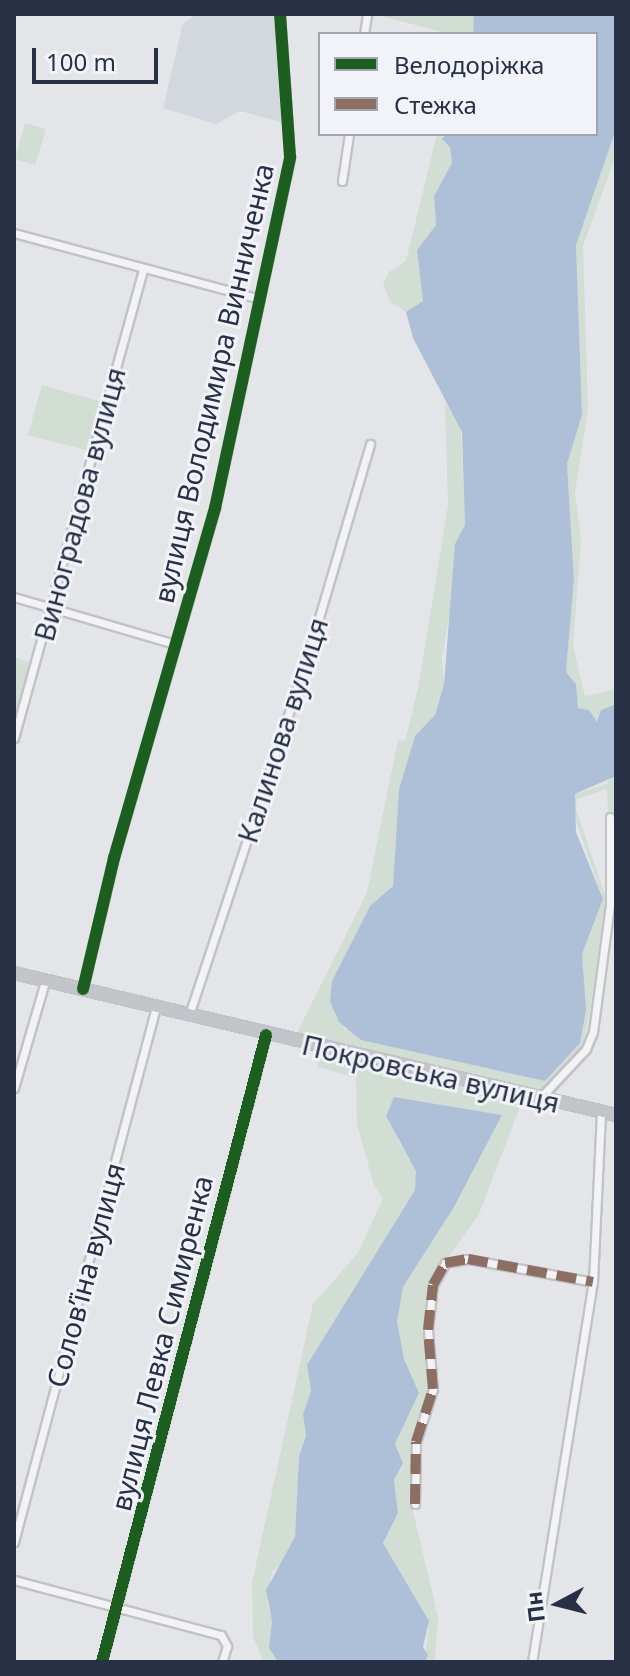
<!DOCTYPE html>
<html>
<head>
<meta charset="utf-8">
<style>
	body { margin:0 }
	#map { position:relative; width:630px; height:1676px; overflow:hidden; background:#e3e5e9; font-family:"Noto Sans",sans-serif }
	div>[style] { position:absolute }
	.built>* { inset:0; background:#d3d8df }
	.green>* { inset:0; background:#d2ddd3 }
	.water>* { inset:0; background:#aec0d7 }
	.roads { filter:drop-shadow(2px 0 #c1c3c7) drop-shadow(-2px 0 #c1c3c7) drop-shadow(0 2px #c1c3c7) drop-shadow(0 -2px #c1c3c7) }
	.street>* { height:7px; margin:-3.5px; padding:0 3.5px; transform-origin:3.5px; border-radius:3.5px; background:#f3f3f5 }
	.secondary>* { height:10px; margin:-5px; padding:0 5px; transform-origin:5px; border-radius:5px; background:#c3c5ca }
	.quiet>* { height:10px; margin-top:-5px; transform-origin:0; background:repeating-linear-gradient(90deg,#8d6e63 0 20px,transparent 0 30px) }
	.cycleway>* { height:12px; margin:-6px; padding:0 6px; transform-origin:6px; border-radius:6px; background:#1b5e20 }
	span { translate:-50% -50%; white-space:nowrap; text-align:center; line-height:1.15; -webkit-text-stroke:6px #f1f3f8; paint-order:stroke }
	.street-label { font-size:28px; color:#273045 }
	.frame { position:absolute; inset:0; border:16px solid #273045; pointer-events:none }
	.legend { position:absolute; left:318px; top:32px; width:280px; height:104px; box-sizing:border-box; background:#f1f3f8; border:2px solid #a0a5b0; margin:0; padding:10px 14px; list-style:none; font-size:24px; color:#273045 }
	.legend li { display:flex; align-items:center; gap:16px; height:40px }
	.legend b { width:40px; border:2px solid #a0a5b0 }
	.north { position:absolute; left:518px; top:1564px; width:80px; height:80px; -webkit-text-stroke:6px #f1f3f8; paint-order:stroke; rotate:263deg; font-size:22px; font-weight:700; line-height:32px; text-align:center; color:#273045 }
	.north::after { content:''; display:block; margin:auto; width:28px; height:36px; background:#273045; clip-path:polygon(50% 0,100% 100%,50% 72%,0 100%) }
	.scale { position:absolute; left:32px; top:48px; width:126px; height:36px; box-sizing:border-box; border:4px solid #273045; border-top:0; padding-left:10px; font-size:24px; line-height:28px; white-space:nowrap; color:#273045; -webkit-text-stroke:6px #f1f3f8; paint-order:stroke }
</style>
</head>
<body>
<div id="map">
	<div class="built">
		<i style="clip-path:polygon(197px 14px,274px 14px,281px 122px,240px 111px,216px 124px,163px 108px,183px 23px)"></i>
	</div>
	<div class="green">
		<i style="clip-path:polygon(373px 14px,474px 14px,473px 34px,450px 34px)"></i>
		<i style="clip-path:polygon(25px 123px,46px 129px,35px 165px,15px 159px)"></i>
		<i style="clip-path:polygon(616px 129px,616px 155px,583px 246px,588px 409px,575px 492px,581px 539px,573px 646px,585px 696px,616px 689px,616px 704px,601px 710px,598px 722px,578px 709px,576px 684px,566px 672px,574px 578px,567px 464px,582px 415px,576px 245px)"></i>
		<i style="clip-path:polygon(437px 134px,447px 134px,443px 139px,450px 147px,452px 163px,434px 201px,436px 225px,417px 250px,423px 301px,406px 312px,391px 302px,383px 284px,389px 272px,406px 261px)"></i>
		<i style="clip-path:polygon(42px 385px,106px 403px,93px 452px,28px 435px)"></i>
		<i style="clip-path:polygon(445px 402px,461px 425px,465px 525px,442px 658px,444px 684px,435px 715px,415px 736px,399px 789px,393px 886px,370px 906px,332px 981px,330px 1001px,345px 1029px,582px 981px,582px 954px,603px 899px,572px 810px,575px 794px,607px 784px,609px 776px,616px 776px,616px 824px,608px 814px,607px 789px,577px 799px,576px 809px,606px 898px,590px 1010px,583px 1045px,539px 1099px,524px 1096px,479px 1214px,430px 1283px,425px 1330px,429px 1388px,413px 1442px,412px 1507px,438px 1617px,435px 1662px,425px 1662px,429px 1621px,383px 1543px,398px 1513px,394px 1480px,403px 1463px,395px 1444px,419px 1393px,404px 1359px,397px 1322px,403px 1287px,454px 1207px,502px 1115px,394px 1097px,398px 1140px,417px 1171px,415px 1190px,307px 1365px,311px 1391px,303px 1414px,306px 1436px,299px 1456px,295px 1537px,286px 1561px,272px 1571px,267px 1604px,273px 1621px,269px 1648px,278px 1662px,264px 1662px,253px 1637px,252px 1583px,313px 1304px,358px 1253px,383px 1199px,374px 1185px,357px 1124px,356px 1078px,318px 1067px,316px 1046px,293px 1041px,367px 892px,398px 740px,405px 741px,419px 684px,448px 505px)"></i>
		<i style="clip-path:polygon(14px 657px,35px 664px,20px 715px,14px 713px)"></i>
	</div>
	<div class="water">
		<i style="clip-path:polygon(474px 14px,616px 14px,616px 129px,576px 245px,582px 415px,567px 464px,574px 578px,566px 672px,576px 684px,578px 708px,589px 710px,597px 722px,601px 710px,616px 704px,616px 776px,575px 794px,576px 832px,603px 899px,582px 954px,586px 1010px,580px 1043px,545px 1081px,361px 1040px,339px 1022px,330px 1001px,332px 981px,370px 906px,393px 886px,399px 789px,415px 736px,435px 715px,444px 684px,455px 544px,465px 525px,462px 432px,413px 338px,406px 312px,423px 301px,417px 250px,436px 225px,434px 196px,452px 163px,450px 147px,442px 139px,447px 134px,596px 134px,596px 34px,473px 34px)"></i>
		<i style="clip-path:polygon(394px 1097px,502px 1115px,454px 1207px,403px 1287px,397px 1322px,404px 1359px,419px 1393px,395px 1444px,403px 1463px,394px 1480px,398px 1513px,383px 1543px,429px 1621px,423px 1647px,428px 1655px,425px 1662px,278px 1662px,269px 1648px,272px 1621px,266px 1590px,295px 1537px,299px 1456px,306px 1436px,303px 1414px,311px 1391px,307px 1365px,415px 1190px,416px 1171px,386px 1116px)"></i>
	</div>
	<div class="roads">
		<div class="street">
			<i style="left:364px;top:34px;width:20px;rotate:-81deg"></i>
			<i style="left:342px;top:181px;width:48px;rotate:-81.5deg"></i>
			<i style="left:14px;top:233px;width:251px;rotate:15deg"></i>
			<i style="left:14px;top:597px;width:168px;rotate:16.3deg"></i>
			<i style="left:14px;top:738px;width:486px;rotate:-74.6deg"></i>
			<i style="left:83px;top:989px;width:135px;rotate:-76.7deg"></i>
			<i style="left:114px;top:858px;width:364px;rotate:-73.9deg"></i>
			<i style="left:215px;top:508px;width:359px;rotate:-77.9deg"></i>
			<i style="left:290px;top:157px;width:143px;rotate:-94deg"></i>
			<i style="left:189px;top:1015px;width:379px;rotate:-71.7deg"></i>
			<i style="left:308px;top:655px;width:220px;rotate:-73.6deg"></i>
			<i style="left:14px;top:1088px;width:111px;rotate:-73.8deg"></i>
			<i style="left:541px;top:1097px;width:66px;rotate:-46.8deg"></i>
			<i style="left:586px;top:1049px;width:18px;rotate:-68deg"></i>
			<i style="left:593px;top:1032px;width:128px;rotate:-82.4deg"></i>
			<i style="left:610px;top:905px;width:88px;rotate:-90deg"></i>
			<i style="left:415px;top:1504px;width:62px;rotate:-89.1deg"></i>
			<i style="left:416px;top:1442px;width:56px;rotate:-72.2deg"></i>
			<i style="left:433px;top:1389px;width:59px;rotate:-94.8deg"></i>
			<i style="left:428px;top:1330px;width:45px;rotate:-83.7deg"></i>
			<i style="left:433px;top:1285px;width:25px;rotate:-61deg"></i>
			<i style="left:445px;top:1263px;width:23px;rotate:-10deg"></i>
			<i style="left:468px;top:1259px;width:127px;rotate:10.4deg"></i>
			<i style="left:14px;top:1542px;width:554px;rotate:-75.14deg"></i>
			<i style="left:14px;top:1580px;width:214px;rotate:14.9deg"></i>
			<i style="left:221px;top:1635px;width:13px;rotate:61deg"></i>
			<i style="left:227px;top:1646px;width:17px;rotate:107deg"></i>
			<i style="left:102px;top:1662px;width:648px;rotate:-75.34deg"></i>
			<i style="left:532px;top:1662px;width:385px;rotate:-80.9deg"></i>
			<i style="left:593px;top:1282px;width:170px;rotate:-87.3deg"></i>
		</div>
		<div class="secondary">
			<i style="left:14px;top:973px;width:619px;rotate:13.27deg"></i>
		</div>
	</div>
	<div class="quiet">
		<i style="left:415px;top:1504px;width:62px;rotate:-89.1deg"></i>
		<i style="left:416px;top:1442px;width:56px;rotate:-72.2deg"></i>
		<i style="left:433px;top:1389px;width:59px;rotate:-94.8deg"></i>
		<i style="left:428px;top:1330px;width:45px;rotate:-83.7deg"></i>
		<i style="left:433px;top:1285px;width:25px;rotate:-61deg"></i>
		<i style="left:445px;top:1263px;width:23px;rotate:-10deg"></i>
		<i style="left:468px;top:1259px;width:127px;rotate:10.4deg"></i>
	</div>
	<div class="cycleway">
		<i style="left:83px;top:989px;width:135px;rotate:-76.7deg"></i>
		<i style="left:114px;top:858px;width:364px;rotate:-73.9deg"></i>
		<i style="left:215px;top:508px;width:359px;rotate:-77.9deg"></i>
		<i style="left:290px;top:157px;width:143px;rotate:-94deg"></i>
		<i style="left:102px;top:1662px;width:648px;rotate:-75.34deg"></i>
	</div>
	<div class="street-label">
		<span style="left:213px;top:383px;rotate:-77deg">вулиця Володимира Винниченка</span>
		<span style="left:79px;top:504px;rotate:-75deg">Виноградова вулиця</span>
		<span style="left:282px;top:730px;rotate:-72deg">Калинова вулиця</span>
		<span style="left:431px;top:1073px;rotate:13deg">Покровська вулиця</span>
		<span style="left:85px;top:1275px;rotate:-75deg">Соловʼїна вулиця</span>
		<span style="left:161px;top:1343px;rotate:-76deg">вулиця Левка Симиренка</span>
	</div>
	<div class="frame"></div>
	<ul class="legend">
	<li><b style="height:10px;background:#1b5e20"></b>Велодоріжка</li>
	<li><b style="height:10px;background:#8d6e63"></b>Стежка</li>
	</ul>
	<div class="north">Пн</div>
	<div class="scale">100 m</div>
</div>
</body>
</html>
